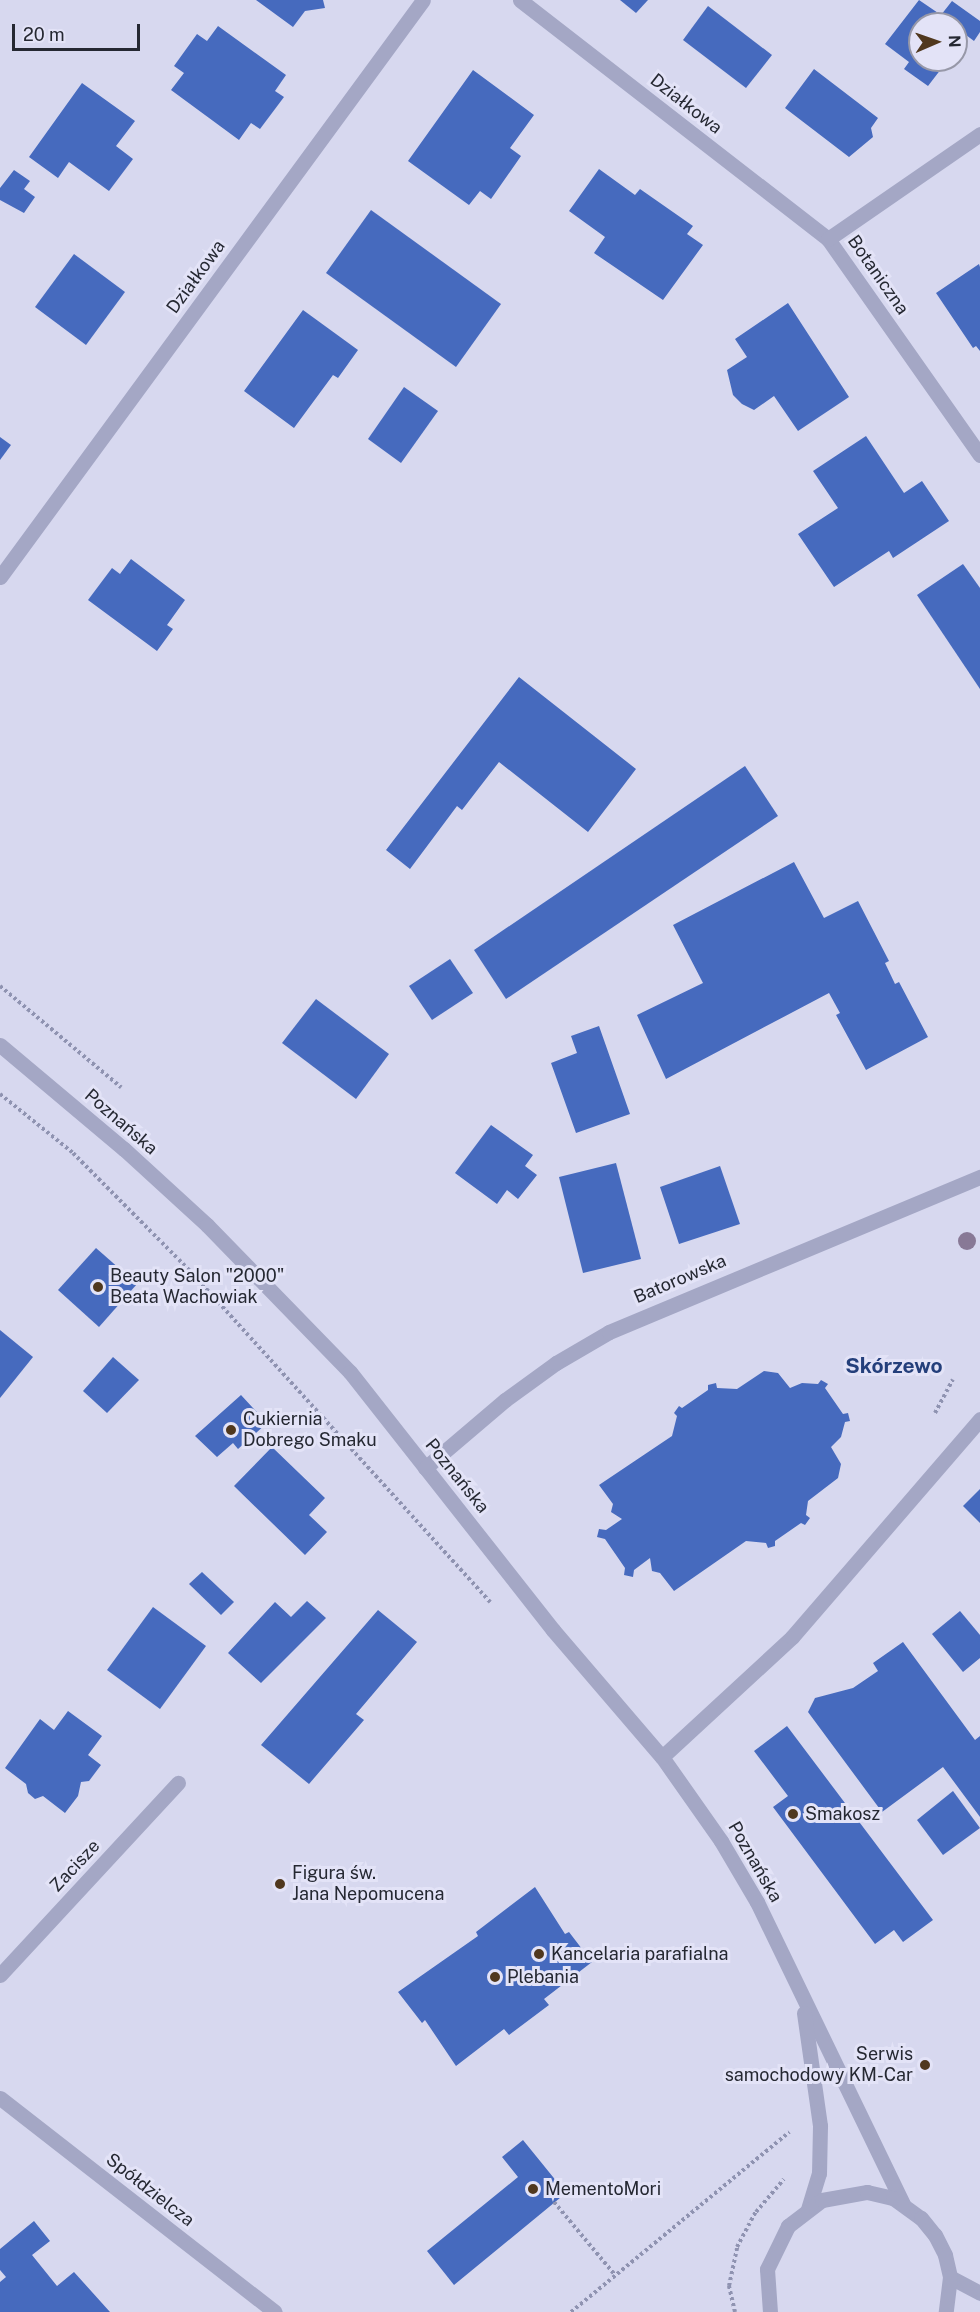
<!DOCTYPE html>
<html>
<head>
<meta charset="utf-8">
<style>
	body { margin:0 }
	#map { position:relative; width:980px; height:2312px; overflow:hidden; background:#d7d8ef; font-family:"Public Sans",sans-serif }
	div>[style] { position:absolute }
	.building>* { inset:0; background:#466abe }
	.path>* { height:4px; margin-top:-2px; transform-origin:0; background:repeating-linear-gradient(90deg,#8f93b1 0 3px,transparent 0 6px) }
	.minor>* { height:15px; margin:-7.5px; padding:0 7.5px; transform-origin:7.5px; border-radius:7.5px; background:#a4a7c5 }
	.tertiary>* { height:15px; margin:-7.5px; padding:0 7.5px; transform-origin:7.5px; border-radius:7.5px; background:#a4a7c5 }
	.trees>* { width:18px; height:18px; margin:-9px; border-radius:50%; background:#887996 }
	.dots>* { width:16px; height:16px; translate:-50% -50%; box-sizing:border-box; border:3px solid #e3e3f7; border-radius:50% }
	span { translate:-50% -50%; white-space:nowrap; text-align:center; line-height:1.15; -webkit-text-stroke:6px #e3e3f7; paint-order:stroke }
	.street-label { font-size:18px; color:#252832 }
	.poi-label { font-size:18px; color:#252832 }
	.left { translate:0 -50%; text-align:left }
	.right { translate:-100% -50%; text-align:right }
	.quarter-label { font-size:21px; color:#243f7b; font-weight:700 }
	.north { position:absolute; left:908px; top:12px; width:60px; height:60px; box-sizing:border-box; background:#e3e3f7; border:2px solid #9798a8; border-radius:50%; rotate:88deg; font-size:16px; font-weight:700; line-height:24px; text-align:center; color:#252832 }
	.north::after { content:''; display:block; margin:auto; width:21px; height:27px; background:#50381e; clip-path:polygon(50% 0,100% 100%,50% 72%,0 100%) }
	.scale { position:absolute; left:12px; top:24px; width:128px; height:27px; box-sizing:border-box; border:3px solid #252832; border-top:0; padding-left:8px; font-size:18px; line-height:21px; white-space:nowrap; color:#252832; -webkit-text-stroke:4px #e3e3f7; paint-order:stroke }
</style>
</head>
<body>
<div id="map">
	<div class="building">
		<i style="clip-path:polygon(256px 0,323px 0,325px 8px,305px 11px,293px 27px)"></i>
		<i style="clip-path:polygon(620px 0,648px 0,636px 13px)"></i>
		<i style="clip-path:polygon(919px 0,941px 15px,952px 1px,980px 21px,980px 32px,974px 41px,966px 35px,956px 49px,956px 24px,920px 24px,920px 60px,948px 60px,928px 86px,904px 69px,909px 62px,885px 44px)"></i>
		<i style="clip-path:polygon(708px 6px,772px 55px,746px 88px,683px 40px)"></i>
		<i style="clip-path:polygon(218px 26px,286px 75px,275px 91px,284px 97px,260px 129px,251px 123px,239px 140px,171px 90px,184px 73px,174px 66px,197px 34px,207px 41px)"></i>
		<i style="clip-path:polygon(814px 69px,878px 118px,871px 128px,873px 137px,849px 157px,785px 108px)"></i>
		<i style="clip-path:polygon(473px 70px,534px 115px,510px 148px,521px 156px,491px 199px,480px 191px,469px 205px,408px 161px)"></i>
		<i style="clip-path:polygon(82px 83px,135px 121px,116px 146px,133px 159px,109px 191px,69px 162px,58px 178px,29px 157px)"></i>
		<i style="clip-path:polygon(599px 169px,635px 195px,640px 189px,693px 226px,687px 234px,703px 245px,663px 300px,594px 253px,605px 237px,569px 211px)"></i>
		<i style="clip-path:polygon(14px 170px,30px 181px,24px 189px,35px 197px,24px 213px,0 200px,0 188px)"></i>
		<i style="clip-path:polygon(371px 210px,501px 304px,456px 367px,326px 273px)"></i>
		<i style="clip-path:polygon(74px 254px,125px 292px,86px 345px,35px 307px)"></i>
		<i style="clip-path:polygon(979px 264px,980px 267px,980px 351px,976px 346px,973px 348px,936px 293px)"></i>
		<i style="clip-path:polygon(788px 303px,849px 397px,798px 431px,774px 396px,754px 410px,742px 404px,733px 395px,727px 370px,747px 357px,735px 339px)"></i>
		<i style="clip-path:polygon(303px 310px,358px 350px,338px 378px,333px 375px,294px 428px,244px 391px)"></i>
		<i style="clip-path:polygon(404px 387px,438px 411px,401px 463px,368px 439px)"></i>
		<i style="clip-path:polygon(866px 436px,904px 493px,922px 481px,949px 521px,893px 558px,889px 551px,834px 587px,798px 534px,838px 508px,813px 471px)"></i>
		<i style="clip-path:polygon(0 437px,11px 445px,0 460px)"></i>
		<i style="clip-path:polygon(131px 559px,185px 600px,167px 625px,173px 629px,157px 651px,88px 600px,112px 568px,120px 574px)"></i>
		<i style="clip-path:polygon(963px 564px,980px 588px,980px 689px,917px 595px)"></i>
		<i style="clip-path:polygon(519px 677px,636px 769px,588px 832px,499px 762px,462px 810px,457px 806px,410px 869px,386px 850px)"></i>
		<i style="clip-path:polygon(745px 766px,778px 816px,506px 999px,474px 950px)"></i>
		<i style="clip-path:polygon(794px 862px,824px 918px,858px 901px,889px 961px,885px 963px,895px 984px,899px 982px,928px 1037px,866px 1070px,836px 1015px,840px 1013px,829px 993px,666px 1079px,637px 1015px,703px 983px,673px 925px)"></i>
		<i style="clip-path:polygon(450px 959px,473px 993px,432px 1020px,409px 986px)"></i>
		<i style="clip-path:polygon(316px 999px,389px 1054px,356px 1099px,282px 1043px)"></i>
		<i style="clip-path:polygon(599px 1026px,630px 1114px,576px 1133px,551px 1063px,577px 1053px,571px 1036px)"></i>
		<i style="clip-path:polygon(491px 1125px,533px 1155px,525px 1166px,537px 1175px,518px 1199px,507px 1190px,497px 1204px,455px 1173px)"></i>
		<i style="clip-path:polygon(616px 1163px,641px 1259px,583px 1273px,559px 1177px)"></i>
		<i style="clip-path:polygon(720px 1166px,740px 1224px,679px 1244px,660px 1187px)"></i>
		<i style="clip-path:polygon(96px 1248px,137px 1284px,99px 1327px,58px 1290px)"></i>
		<i style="clip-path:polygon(0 1330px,33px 1357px,0 1398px)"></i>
		<i style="clip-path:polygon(113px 1357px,139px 1380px,107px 1413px,83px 1391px)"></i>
		<i style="clip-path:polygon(764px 1371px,778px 1373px,790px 1388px,802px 1383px,818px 1384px,821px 1380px,828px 1384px,825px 1388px,843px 1414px,848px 1413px,850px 1421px,845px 1422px,841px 1437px,831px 1447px,841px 1464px,838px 1478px,808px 1501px,806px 1515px,810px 1518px,805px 1525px,801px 1523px,775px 1541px,775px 1546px,768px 1548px,766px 1543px,746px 1541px,674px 1591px,660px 1573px,652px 1571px,650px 1558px,634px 1570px,633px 1577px,624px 1575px,625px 1568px,605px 1539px,597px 1537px,599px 1529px,606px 1530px,622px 1519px,611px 1512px,613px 1504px,599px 1485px,672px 1436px,677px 1416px,674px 1413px,679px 1406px,682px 1408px,708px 1390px,708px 1385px,716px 1383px,717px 1388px,737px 1389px)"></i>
		<i style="clip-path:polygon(241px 1395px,267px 1423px,238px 1449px,233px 1443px,217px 1457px,195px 1436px)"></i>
		<i style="clip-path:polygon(272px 1447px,325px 1498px,309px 1515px,327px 1532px,305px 1555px,234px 1486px)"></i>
		<i style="clip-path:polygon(980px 1489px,980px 1523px,963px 1506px)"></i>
		<i style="clip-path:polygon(202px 1572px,234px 1602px,221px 1615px,189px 1584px)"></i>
		<i style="clip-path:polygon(307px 1601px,326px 1618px,261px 1683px,228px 1653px,275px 1602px,291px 1617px)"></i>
		<i style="clip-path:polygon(153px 1607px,206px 1646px,160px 1709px,107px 1670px)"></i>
		<i style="clip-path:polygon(378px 1610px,417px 1642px,356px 1714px,364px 1720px,309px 1784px,261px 1745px)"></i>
		<i style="clip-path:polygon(960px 1611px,980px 1635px,980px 1658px,963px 1672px,932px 1634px)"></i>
		<i style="clip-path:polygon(903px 1642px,975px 1740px,980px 1736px,980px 1817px,943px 1767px,882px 1812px,808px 1712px,815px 1698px,853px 1688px,878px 1671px,873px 1663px)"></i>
		<i style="clip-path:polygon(68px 1711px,102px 1736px,88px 1755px,101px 1765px,89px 1781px,81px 1782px,78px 1796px,65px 1813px,43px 1796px,35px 1799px,28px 1793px,26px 1784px,5px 1768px,40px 1719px,54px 1730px)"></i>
		<i style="clip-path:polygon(787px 1726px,933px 1920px,903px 1942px,894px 1930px,875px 1944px,773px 1807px,788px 1796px,754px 1751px)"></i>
		<i style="clip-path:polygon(953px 1791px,980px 1828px,943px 1855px,917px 1820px)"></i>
		<i style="clip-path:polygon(535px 1887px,565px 1934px,569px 1932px,592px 1962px,544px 1999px,549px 2005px,509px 2035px,504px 2029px,456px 2066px,425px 2020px,422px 2023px,398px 1992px,478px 1936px,476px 1932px)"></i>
		<i style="clip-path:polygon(523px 2140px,566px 2193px,454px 2285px,427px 2251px,518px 2177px,502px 2157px)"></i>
		<i style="clip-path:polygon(34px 2221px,50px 2241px,32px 2255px,57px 2286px,74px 2272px,110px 2312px,0 2312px,0 2282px,6px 2277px,0 2270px,0 2249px)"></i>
	</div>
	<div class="path">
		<i style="left:0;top:986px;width:158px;rotate:39.9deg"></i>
		<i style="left:0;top:1094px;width:94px;rotate:38.9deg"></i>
		<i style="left:73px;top:1153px;width:166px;rotate:45.2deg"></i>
		<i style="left:190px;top:1271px;width:447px;rotate:47.8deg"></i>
		<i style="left:935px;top:1413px;width:38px;rotate:-62deg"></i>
		<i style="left:554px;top:2202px;width:95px;rotate:50.1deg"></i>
		<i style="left:571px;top:2312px;width:283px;rotate:-39.5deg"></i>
		<i style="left:735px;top:2312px;width:27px;rotate:-103deg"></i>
		<i style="left:729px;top:2286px;width:40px;rotate:-78deg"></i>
		<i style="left:737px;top:2247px;width:40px;rotate:-62deg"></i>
		<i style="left:756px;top:2212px;width:43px;rotate:-49.7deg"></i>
	</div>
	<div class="minor">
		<i style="left:520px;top:0;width:390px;rotate:37.8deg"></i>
		<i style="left:828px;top:239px;width:264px;rotate:54.9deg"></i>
		<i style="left:828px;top:239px;width:185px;rotate:-34.6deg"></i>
		<i style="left:0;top:577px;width:715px;rotate:-53.75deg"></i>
		<i style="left:0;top:1975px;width:262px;rotate:-47.2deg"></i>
		<i style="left:0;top:2098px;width:348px;rotate:37.9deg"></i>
	</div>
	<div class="tertiary">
		<i style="left:0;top:1045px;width:162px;rotate:40deg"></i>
		<i style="left:124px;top:1149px;width:113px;rotate:42.5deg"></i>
		<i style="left:207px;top:1225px;width:205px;rotate:45.8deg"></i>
		<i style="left:350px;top:1372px;width:328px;rotate:51.8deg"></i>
		<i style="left:553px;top:1630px;width:167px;rotate:49.4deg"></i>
		<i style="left:662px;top:1757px;width:103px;rotate:54.9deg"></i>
		<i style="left:721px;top:1841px;width:71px;rotate:59.5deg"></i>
		<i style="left:757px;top:1902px;width:335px;rotate:64.2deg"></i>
		<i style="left:425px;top:1468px;width:105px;rotate:-40.4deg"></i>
		<i style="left:505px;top:1400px;width:63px;rotate:-36deg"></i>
		<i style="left:556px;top:1363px;width:61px;rotate:-30.3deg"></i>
		<i style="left:609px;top:1332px;width:402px;rotate:-22.7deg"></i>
		<i style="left:662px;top:1757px;width:177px;rotate:-42.7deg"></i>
		<i style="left:792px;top:1637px;width:288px;rotate:-49.2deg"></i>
		<i style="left:804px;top:2013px;width:114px;rotate:81.9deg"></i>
		<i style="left:820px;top:2126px;width:47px;rotate:91.2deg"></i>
		<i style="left:819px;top:2173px;width:37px;rotate:107deg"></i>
		<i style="left:950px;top:2277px;width:34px;rotate:28deg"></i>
		<i style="left:770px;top:2312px;width:43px;rotate:-94deg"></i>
		<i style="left:767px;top:2269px;width:48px;rotate:-64deg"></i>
		<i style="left:788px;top:2226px;width:43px;rotate:-37.4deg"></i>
		<i style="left:822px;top:2200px;width:46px;rotate:-10.1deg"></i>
		<i style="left:867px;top:2192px;width:27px;rotate:13deg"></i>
		<i style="left:893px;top:2198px;width:34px;rotate:36deg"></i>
		<i style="left:921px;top:2218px;width:22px;rotate:51deg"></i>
		<i style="left:935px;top:2235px;width:22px;rotate:63deg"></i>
		<i style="left:945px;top:2255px;width:23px;rotate:77deg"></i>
		<i style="left:950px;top:2277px;width:35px;rotate:97deg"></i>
	</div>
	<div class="trees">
		<i style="left:967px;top:1241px"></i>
	</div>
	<div class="dots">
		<i style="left:98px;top:1287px;background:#50381e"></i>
		<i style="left:231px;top:1430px;background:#50381e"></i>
		<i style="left:793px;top:1814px;background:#50381e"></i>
		<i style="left:280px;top:1884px;background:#50381e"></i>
		<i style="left:539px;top:1954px;background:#50381e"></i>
		<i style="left:495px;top:1977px;background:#50381e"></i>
		<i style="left:925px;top:2065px;background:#50381e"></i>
		<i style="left:533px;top:2189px;background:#50381e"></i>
	</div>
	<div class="street-label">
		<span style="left:686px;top:104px;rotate:38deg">Działkowa</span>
		<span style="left:878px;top:275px;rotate:55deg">Botaniczna</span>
		<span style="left:196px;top:277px;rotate:-54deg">Działkowa</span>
		<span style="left:121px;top:1122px;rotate:41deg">Poznańska</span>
		<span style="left:680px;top:1279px;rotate:-23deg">Batorowska</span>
		<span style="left:457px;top:1476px;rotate:51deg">Poznańska</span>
		<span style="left:755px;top:1862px;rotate:60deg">Poznańska</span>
		<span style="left:75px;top:1866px;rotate:-47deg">Zacisze</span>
		<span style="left:150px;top:2190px;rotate:38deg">Spółdzielcza</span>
	</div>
	<div class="poi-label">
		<span class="left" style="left:110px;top:1287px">Beauty Salon "2000"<br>Beata Wachowiak</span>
		<span class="left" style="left:243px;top:1430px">Cukiernia<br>Dobrego Smaku</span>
		<span class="left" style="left:805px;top:1814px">Smakosz</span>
		<span class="left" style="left:292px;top:1884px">Figura św.<br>Jana Nepomucena</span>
		<span class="left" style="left:551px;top:1954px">Kancelaria parafialna</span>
		<span class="left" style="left:507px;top:1977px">Plebania</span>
		<span class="right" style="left:913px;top:2065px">Serwis<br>samochodowy KM-Car</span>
		<span class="left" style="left:545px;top:2189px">MementoMori</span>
	</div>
	<div class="quarter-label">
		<span style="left:894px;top:1366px">Skórzewo</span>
	</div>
	<div class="north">N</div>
	<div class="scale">20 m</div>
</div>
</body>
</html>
